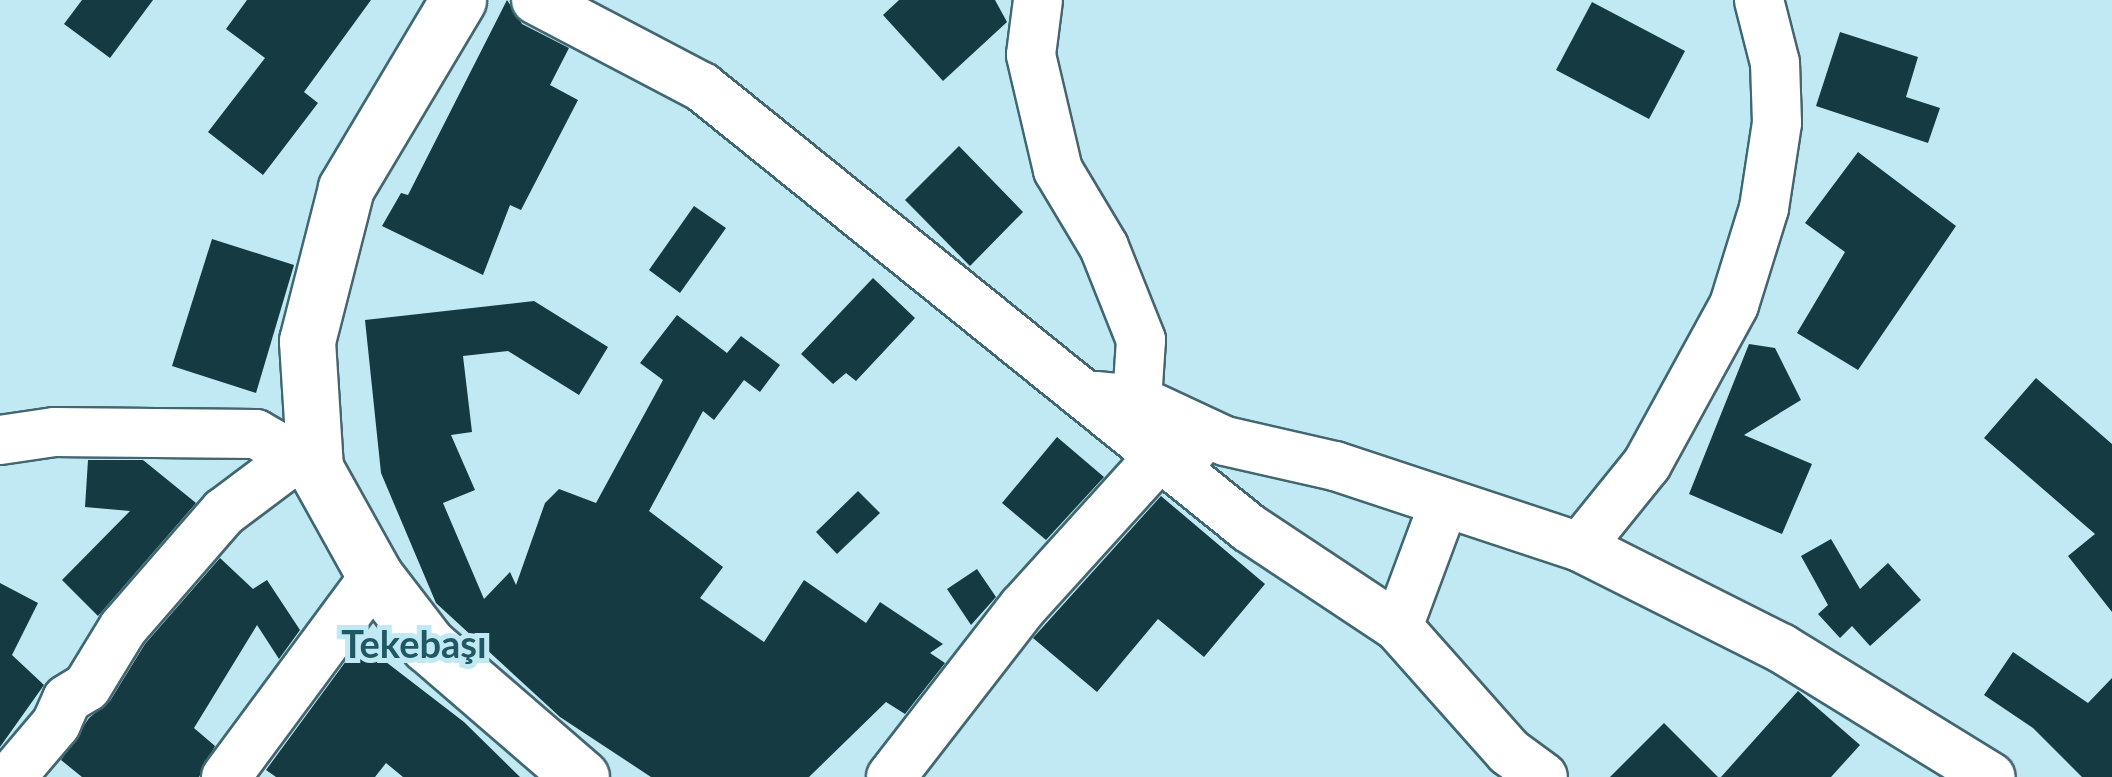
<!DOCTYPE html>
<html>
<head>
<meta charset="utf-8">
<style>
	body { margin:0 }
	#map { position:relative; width:2112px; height:777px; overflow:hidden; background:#c1e9f3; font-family:Lato,sans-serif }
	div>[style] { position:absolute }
	.building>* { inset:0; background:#153a42 }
	.roads { filter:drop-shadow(2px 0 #426770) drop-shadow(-2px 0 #426770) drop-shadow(0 2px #426770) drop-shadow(0 -2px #426770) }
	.minor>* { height:48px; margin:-24px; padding:0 24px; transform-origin:24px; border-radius:24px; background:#fff }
	.tertiary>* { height:55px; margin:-27.5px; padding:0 27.5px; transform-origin:27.5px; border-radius:27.5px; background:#fff }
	span { translate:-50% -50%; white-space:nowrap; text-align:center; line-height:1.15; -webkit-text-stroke:10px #c1e9f3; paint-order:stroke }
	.quarter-label { font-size:38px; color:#1f5762; font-weight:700 }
</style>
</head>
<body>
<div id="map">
	<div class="building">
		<i style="clip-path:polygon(82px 0,153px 0,110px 58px,64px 24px)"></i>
		<i style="clip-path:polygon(247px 0,371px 0,304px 92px,318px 103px,263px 175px,208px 132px,265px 58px,226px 29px)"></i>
		<i style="clip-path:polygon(507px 0,522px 24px,569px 48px,550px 85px,578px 100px,521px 210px,510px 205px,483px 275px,382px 226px,401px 193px,408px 195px)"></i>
		<i style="clip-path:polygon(899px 0,995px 0,1007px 22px,943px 81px,883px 15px)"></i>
		<i style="clip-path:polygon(1592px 2px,1685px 51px,1649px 119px,1556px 70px)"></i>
		<i style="clip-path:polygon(1840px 32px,1918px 57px,1906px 97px,1940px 108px,1928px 143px,1816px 106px)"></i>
		<i style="clip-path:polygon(959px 146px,1023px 212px,970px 266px,905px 200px)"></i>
		<i style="clip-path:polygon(1858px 152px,1956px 226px,1858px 370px,1797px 333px,1845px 252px,1805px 223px)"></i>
		<i style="clip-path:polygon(694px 206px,726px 228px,680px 293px,649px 270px)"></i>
		<i style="clip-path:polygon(212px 239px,294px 265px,256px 393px,172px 366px)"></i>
		<i style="clip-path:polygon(873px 278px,915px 318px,856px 381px,846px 373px,833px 384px,801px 354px)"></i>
		<i style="clip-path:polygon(534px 301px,608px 347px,579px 395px,508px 351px,463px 356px,472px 432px,451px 435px,475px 490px,443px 503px,484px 599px,510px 572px,516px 585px,545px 503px,559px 489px,596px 503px,663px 380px,640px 363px,677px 315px,727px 353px,741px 336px,780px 365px,760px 392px,744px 380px,714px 420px,703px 411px,649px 511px,723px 567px,700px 598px,764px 642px,804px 580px,866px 623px,880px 602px,943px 644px,930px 653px,945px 663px,905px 714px,886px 702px,809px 777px,651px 777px,560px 717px,436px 603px,381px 473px,365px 320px)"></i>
		<i style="clip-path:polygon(1749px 344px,1775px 348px,1801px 400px,1744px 435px,1812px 464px,1782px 534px,1689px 494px)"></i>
		<i style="clip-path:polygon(2036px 378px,2112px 444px,2112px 612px,2068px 556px,2095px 534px,1984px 438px)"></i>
		<i style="clip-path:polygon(1057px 437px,1104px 477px,1046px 540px,1002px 503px)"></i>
		<i style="clip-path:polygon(88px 460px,143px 460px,196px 503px,98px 616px,62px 580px,130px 511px,85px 507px)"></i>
		<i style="clip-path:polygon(858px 491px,880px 513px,837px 554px,816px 532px)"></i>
		<i style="clip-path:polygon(1161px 496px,1265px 584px,1204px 657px,1158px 619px,1097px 692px,1033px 638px)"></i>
		<i style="clip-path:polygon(1831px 539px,1860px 589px,1888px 563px,1921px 600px,1870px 646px,1852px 626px,1840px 638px,1818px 614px,1828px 605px,1801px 556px)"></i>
		<i style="clip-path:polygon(220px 558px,253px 589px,267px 580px,300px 630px,279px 659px,257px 625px,194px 728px,215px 746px,199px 777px,82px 777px,61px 760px,89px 718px,110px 701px,145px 644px)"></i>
		<i style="clip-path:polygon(977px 569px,996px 597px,971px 625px,947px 589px)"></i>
		<i style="clip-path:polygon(0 583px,38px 603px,12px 655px,44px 685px,0 747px)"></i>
		<i style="clip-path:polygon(360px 642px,464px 722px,520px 777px,403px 777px,386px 763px,375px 777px,276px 777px,266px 770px)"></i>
		<i style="clip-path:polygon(2013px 652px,2088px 703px,2112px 678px,2112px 777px,2082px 777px,2033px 728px,1984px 695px)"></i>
		<i style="clip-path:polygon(1798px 691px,1860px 745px,1831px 777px,1721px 777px)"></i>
		<i style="clip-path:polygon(1664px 723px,1718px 777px,1610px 777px)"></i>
	</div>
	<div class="roads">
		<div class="minor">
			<i style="left:536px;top:0;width:187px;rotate:27.7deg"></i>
			<i style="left:702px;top:87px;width:703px;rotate:38.88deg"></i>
			<i style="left:1249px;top:528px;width:179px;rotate:33.6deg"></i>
			<i style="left:1398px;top:627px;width:167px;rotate:48.4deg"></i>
			<i style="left:1509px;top:752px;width:42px;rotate:36.3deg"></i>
			<i style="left:1038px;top:0;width:55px;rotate:97.3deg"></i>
			<i style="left:1031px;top:55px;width:118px;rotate:76.8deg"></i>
			<i style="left:1058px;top:170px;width:90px;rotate:59.1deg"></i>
			<i style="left:1104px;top:247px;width:100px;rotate:68.3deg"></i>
			<i style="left:1141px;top:340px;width:60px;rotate:93.8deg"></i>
			<i style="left:1096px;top:396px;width:41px;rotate:5.6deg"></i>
			<i style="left:1137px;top:400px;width:97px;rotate:25deg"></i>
			<i style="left:1225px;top:441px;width:113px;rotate:12.8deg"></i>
			<i style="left:1335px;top:466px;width:258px;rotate:18.3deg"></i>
			<i style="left:1580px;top:547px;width:107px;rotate:-51.1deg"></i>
			<i style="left:1647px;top:464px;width:181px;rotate:-61.3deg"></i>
			<i style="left:1734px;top:305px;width:102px;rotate:-72.8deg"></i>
			<i style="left:1764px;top:208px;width:86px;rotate:-81.3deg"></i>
			<i style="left:1777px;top:123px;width:60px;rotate:-91.9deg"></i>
			<i style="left:1775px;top:63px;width:65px;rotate:-104.3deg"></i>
			<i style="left:0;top:440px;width:55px;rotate:-8.4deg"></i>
			<i style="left:54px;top:432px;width:202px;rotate:0.6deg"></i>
			<i style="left:256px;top:434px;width:68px;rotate:30deg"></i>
			<i style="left:1580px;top:547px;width:225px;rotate:26.7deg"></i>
			<i style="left:1781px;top:648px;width:246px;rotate:31.6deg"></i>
			<i style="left:1398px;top:627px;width:129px;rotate:-69.6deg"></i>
			<i style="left:11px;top:777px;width:70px;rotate:-49.7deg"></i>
			<i style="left:56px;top:724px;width:27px;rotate:-66deg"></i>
			<i style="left:67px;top:699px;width:23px;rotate:-31deg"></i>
			<i style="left:87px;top:687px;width:69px;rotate:-58.6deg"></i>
			<i style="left:123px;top:628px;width:154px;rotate:-49deg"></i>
			<i style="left:224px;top:512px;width:95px;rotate:-36.9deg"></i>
			<i style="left:226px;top:777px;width:250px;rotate:-53.5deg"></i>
			<i style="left:891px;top:777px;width:215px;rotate:-52.2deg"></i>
			<i style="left:1023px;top:607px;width:205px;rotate:-47.8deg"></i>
			<i style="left:1161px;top:455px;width:33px;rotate:-12deg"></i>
		</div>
		<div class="tertiary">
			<i style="left:458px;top:0;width:219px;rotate:120.8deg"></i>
			<i style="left:346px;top:188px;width:158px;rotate:104.3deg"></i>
			<i style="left:307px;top:341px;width:127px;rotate:86.4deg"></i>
			<i style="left:315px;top:468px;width:124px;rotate:60.9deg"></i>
			<i style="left:375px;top:576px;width:87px;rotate:52.5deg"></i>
			<i style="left:428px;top:645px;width:202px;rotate:40.8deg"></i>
		</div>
	</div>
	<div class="quarter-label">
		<span style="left:414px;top:644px">Tekebaşı</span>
	</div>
</div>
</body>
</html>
